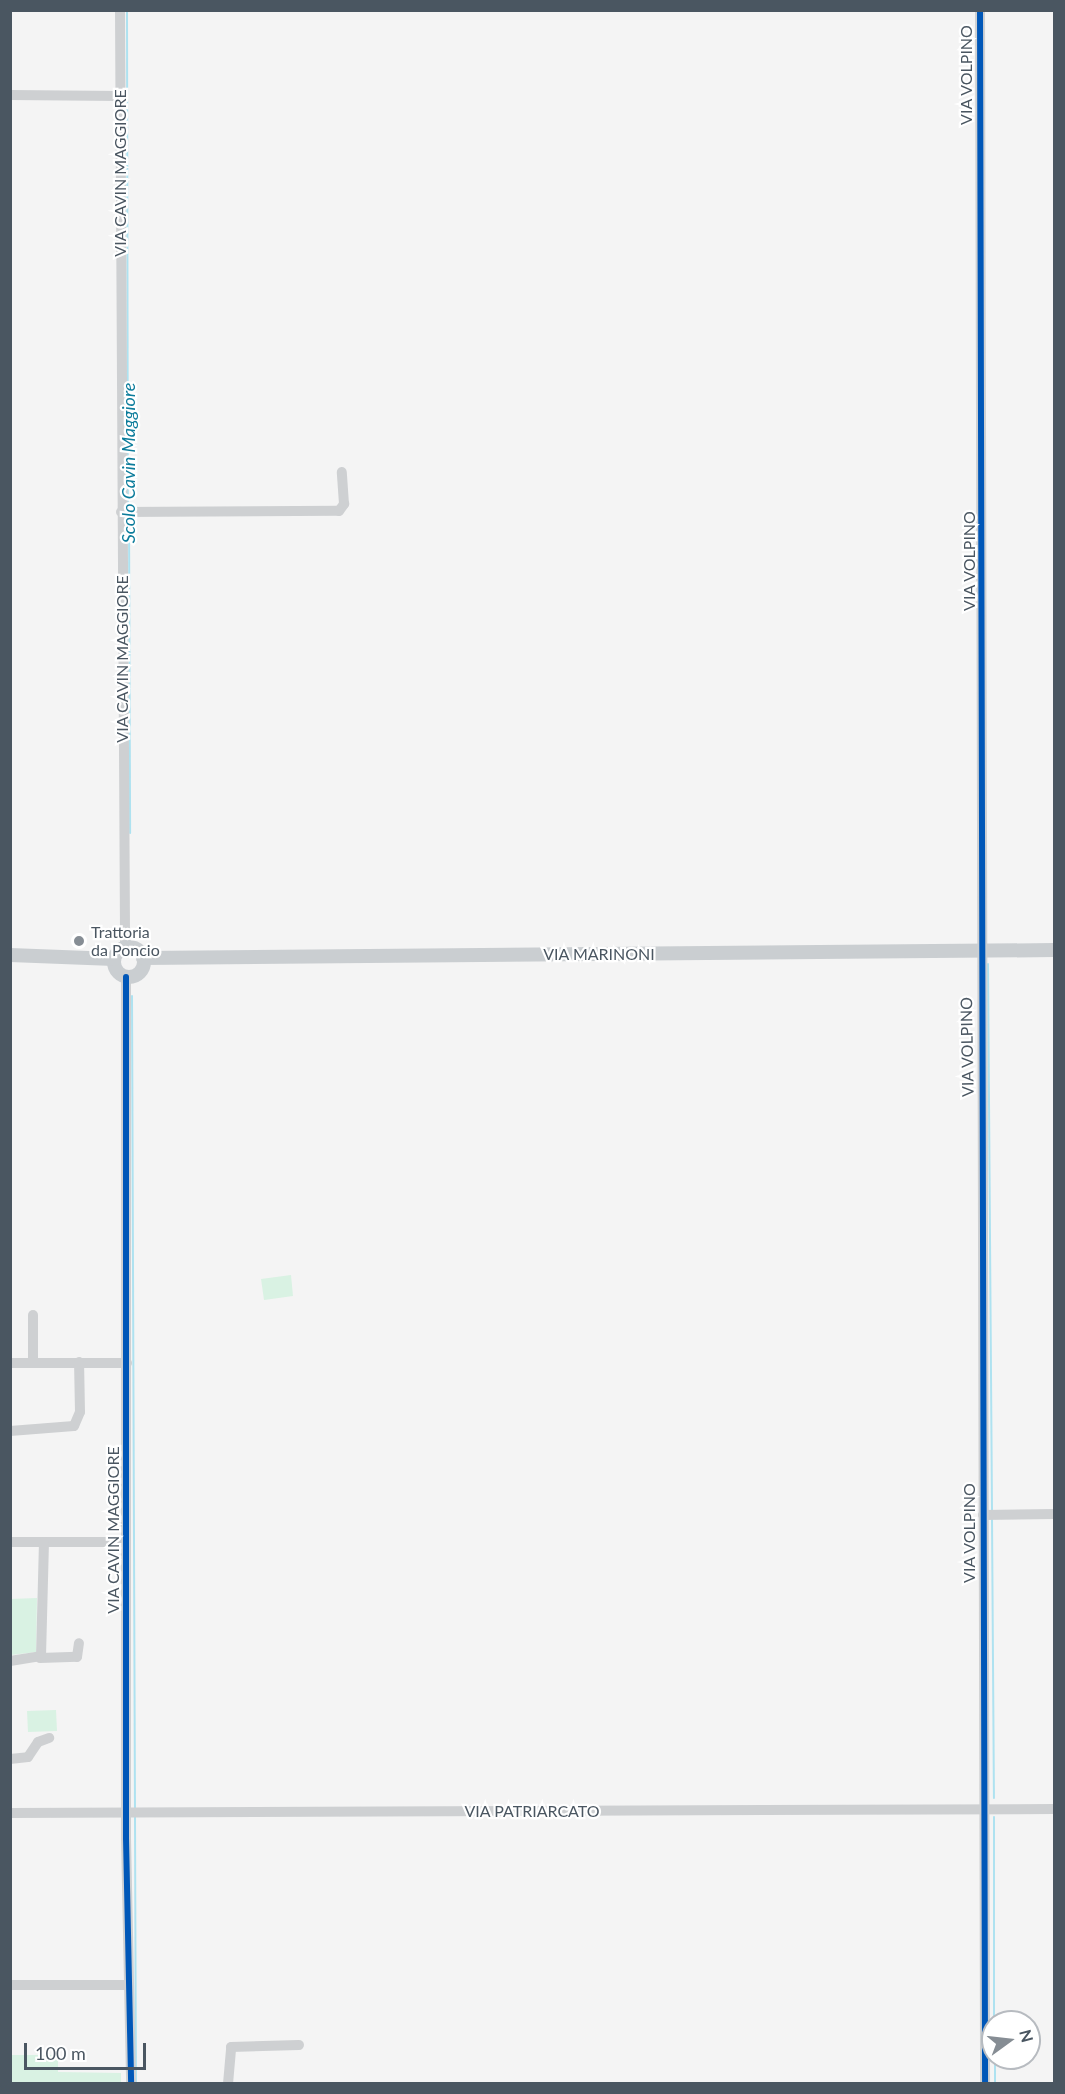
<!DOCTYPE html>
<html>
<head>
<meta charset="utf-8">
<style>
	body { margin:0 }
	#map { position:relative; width:1065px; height:2094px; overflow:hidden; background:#f4f4f4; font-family:Lato,sans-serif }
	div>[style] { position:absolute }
	.green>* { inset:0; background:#d9f2e3 }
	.stream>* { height:2px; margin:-1px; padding:0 1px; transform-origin:1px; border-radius:1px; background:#aee2f0 }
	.minor>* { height:10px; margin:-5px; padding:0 5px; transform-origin:5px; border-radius:5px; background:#ced0d2 }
	.major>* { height:14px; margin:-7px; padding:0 7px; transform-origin:7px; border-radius:7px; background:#caced1 }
	.major>.ring { margin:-7px; padding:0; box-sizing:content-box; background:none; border:14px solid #caced1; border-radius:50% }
	.cycleway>* { height:6px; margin:-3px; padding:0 3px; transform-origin:3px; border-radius:3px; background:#0057b8 }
	.dots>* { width:16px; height:16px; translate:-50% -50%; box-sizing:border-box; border:3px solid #fff; border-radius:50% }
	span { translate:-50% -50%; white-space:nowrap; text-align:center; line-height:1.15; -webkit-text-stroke:4.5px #fff; paint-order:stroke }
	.street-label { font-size:16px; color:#4a5661 }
	.poi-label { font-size:16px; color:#4a5661 }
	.left { translate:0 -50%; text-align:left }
	.water-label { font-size:18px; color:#0c7c9b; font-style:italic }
	.frame { position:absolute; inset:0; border:12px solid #4a5661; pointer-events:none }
	.north { position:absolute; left:981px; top:2010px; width:60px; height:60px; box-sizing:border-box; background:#fff; border:2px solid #b7bbc0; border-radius:50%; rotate:75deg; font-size:16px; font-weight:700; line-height:24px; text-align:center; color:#4a5661 }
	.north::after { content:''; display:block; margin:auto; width:21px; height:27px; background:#868d94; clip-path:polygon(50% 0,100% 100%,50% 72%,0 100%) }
	.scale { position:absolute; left:24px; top:2043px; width:122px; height:27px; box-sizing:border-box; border:3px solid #4a5661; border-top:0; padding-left:8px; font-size:18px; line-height:21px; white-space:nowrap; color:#4a5661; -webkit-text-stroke:4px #fff; paint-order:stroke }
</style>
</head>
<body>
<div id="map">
	<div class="green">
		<i style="clip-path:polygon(291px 1275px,293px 1296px,264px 1300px,261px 1279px)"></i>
		<i style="clip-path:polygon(37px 1598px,36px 1652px,11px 1655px,10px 1599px)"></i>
		<i style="clip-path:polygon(56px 1710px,57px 1731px,28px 1732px,27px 1711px)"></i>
		<i style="clip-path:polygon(11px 2055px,58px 2055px,58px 2072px,121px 2073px,121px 2083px,11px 2083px)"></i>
	</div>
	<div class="stream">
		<i style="left:127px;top:10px;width:499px;rotate:89.9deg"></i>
		<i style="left:129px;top:514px;width:319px;rotate:89.8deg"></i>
		<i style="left:988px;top:964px;width:546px;rotate:89.58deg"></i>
		<i style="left:132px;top:996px;width:813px;rotate:89.79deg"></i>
		<i style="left:992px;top:1519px;width:279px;rotate:89.6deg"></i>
		<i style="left:135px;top:1817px;width:267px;rotate:89.8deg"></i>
		<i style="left:994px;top:1817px;width:205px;rotate:90deg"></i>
		<i style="left:995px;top:2058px;width:26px;rotate:90deg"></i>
	</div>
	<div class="minor">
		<i style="left:120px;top:10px;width:937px;rotate:89.69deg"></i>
		<i style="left:980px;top:10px;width:2074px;rotate:89.86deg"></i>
		<i style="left:10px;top:95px;width:110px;rotate:0.5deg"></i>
		<i style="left:121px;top:512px;width:218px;rotate:-0.3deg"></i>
		<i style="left:339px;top:511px;width:9px;rotate:-54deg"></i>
		<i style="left:344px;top:504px;width:32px;rotate:-94deg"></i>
		<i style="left:126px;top:977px;width:861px;rotate:90deg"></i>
		<i style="left:126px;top:1838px;width:246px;rotate:88.8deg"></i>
		<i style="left:33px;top:1315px;width:47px;rotate:90deg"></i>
		<i style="left:10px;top:1363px;width:117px"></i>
		<i style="left:10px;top:1431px;width:64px;rotate:-4.5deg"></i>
		<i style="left:74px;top:1426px;width:15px;rotate:-67deg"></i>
		<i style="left:80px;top:1412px;width:50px;rotate:-91.1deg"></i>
		<i style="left:983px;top:1515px;width:71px;rotate:-0.8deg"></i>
		<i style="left:10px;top:1542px;width:116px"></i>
		<i style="left:40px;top:1658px;width:37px;rotate:-2deg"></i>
		<i style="left:77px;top:1657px;width:14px;rotate:-82deg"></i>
		<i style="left:10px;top:1661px;width:31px;rotate:-9deg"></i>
		<i style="left:41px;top:1656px;width:114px;rotate:-88.5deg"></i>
		<i style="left:10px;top:1759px;width:18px;rotate:-6deg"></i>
		<i style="left:28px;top:1757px;width:18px;rotate:-56deg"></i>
		<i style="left:38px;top:1742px;width:12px;rotate:-20deg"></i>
		<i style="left:10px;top:1813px;width:1044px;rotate:-0.22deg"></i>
		<i style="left:10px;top:1985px;width:119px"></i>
		<i style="left:228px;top:2084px;width:37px;rotate:-85deg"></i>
		<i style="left:231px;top:2047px;width:68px;rotate:-1.7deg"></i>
	</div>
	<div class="major">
		<i class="ring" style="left:114px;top:947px;width:16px;height:16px"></i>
		<i style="left:10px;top:955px;width:104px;rotate:2.2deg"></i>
		<i style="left:143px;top:958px;width:911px;rotate:-0.5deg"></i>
	</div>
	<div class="cycleway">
		<i style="left:980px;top:10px;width:2074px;rotate:89.86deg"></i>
		<i style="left:126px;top:977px;width:861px;rotate:90deg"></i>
		<i style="left:126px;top:1838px;width:246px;rotate:88.8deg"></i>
	</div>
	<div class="dots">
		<i style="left:79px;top:941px;background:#868d94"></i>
	</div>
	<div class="street-label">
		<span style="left:966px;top:75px;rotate:-90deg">VIA VOLPINO</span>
		<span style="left:120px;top:173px;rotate:-90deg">VIA CAVIN MAGGIORE</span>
		<span style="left:969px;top:561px;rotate:-90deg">VIA VOLPINO</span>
		<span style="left:122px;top:659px;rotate:-90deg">VIA CAVIN MAGGIORE</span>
		<span style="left:599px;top:954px">VIA MARINONI</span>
		<span style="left:967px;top:1047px;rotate:-91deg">VIA VOLPINO</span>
		<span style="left:113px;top:1530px;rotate:-90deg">VIA CAVIN MAGGIORE</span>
		<span style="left:969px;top:1533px;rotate:-90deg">VIA VOLPINO</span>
		<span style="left:532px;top:1811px">VIA PATRIARCATO</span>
	</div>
	<div class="poi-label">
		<span class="left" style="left:91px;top:941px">Trattoria<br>da Poncio</span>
	</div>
	<div class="water-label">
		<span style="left:128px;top:463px;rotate:-90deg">Scolo Cavin Maggiore</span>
	</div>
	<div class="frame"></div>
	<div class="north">N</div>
	<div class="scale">100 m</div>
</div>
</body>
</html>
